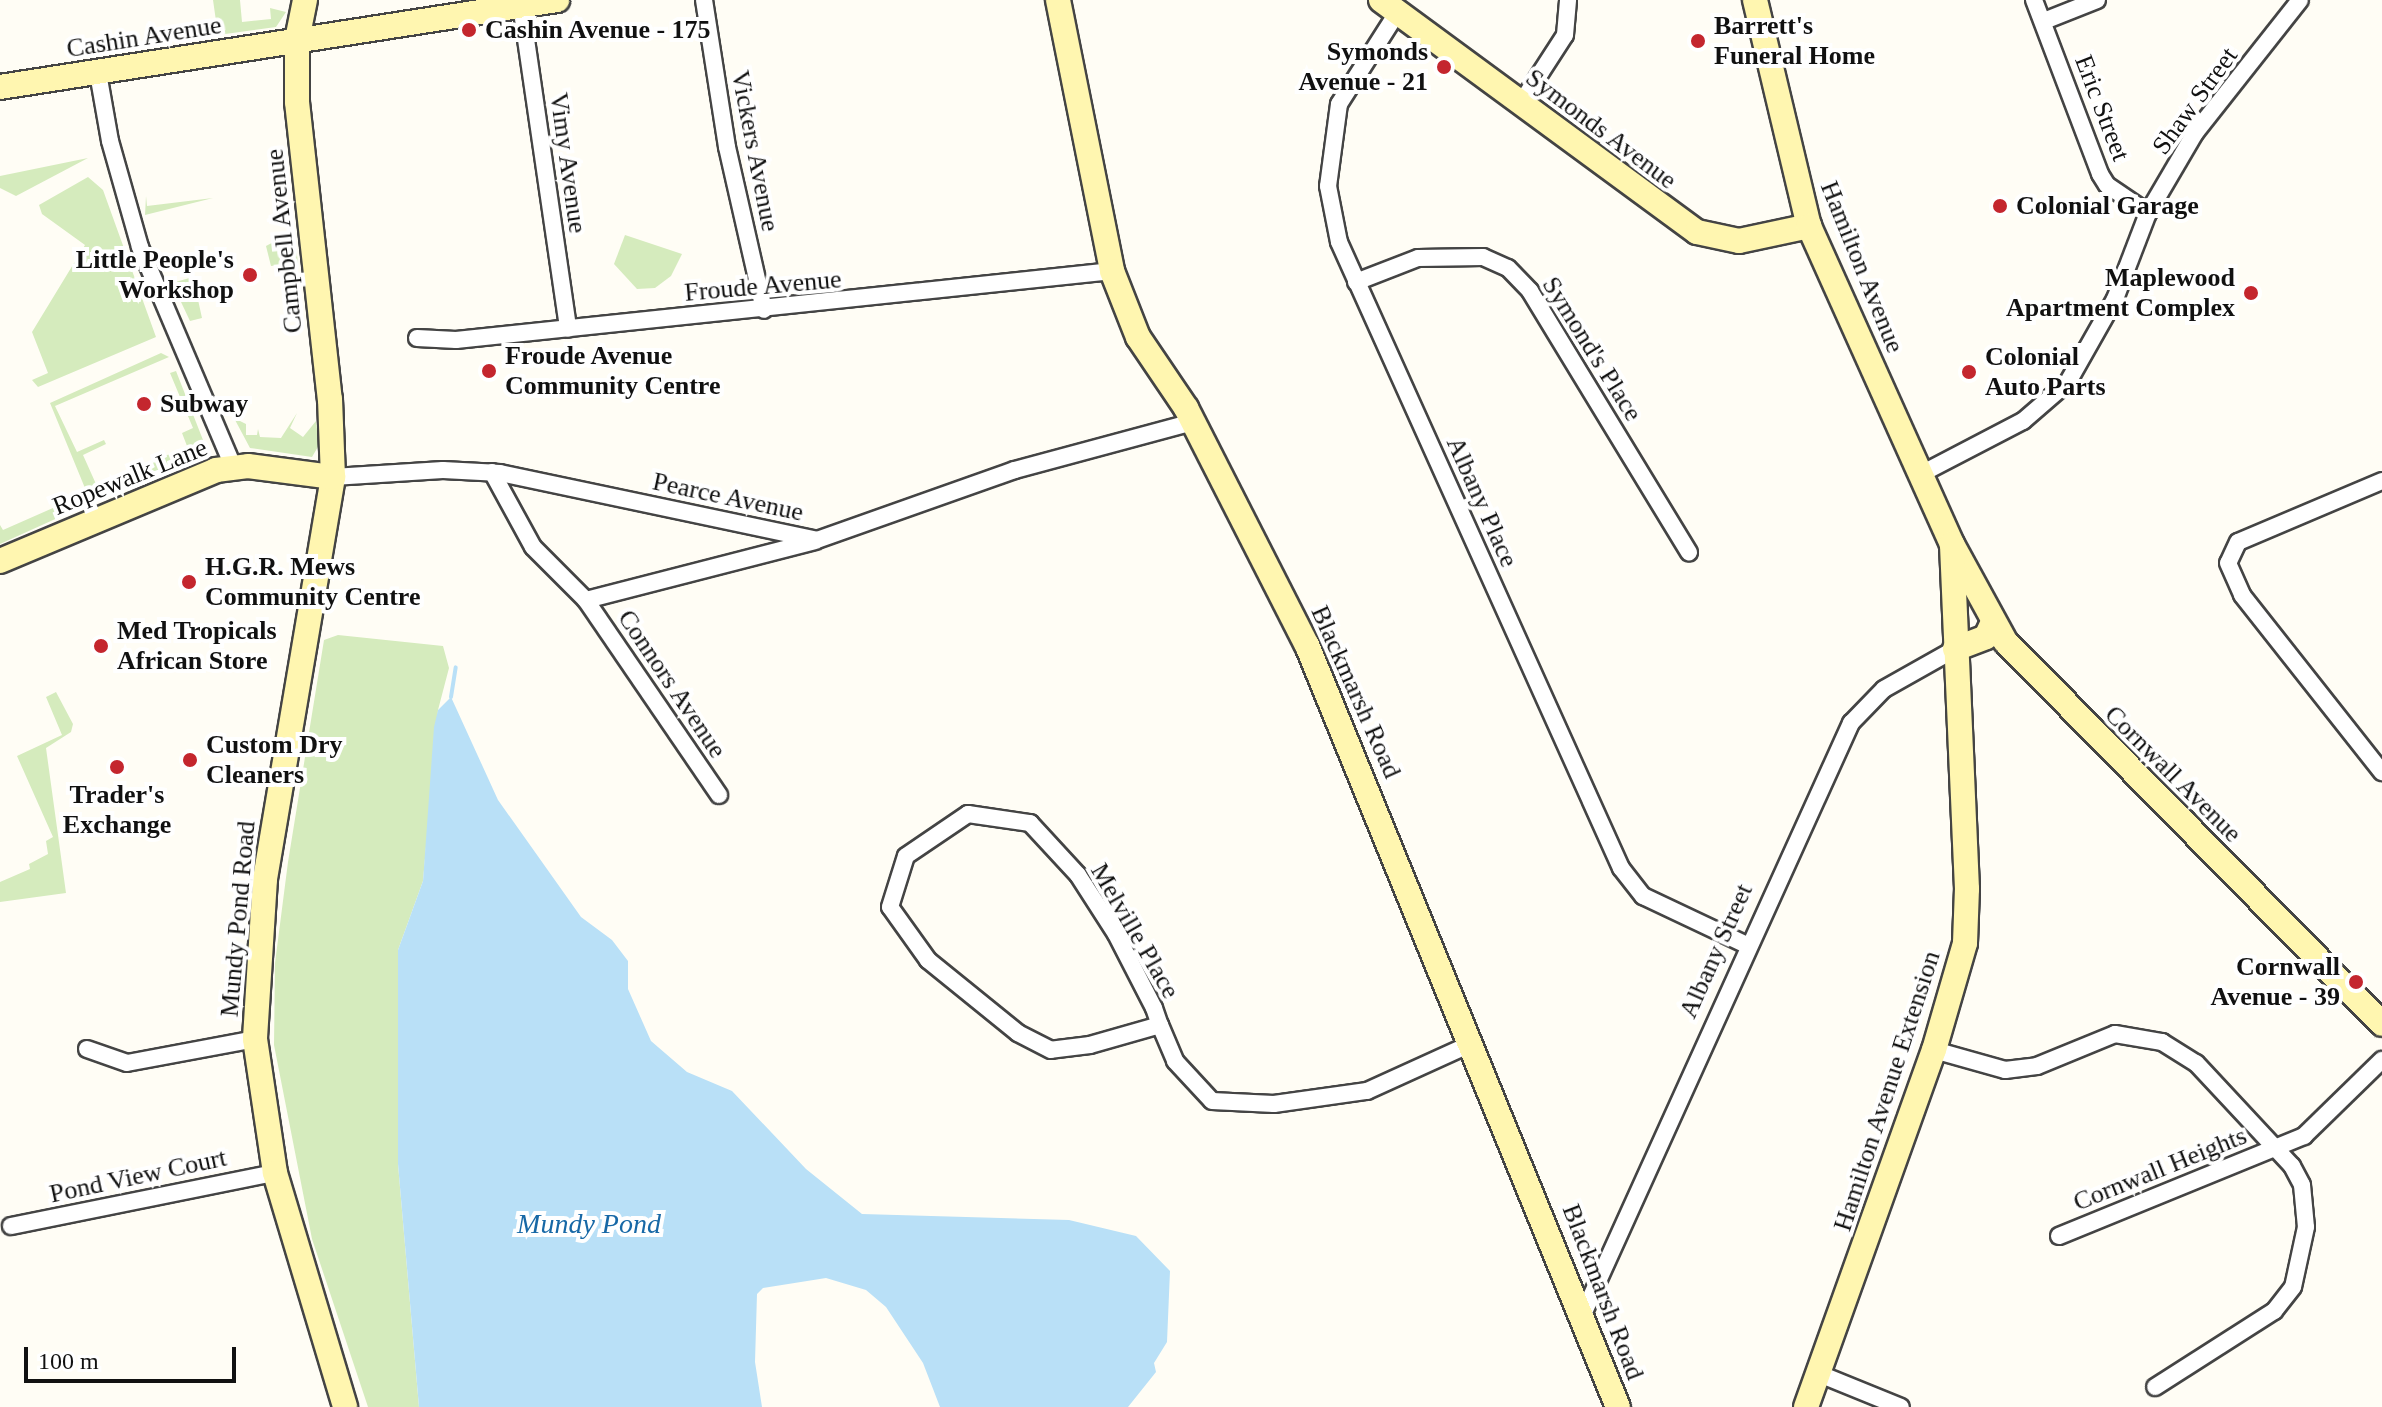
<!DOCTYPE html>
<html>
<head>
<meta charset="utf-8">
<style>
	body { margin:0 }
	#map { position:relative; width:2382px; height:1407px; overflow:hidden; background:#fffdf5; font-family:Georgia,serif }
	div>[style] { position:absolute }
	.green>* { inset:0; background:#d5ebbd }
	.water>* { inset:0; background:#b9e0f7 }
	.stream>* { height:4px; margin:-2px; padding:0 2px; transform-origin:2px; border-radius:2px; background:#b9e0f7 }
	.roads { filter:drop-shadow(2px 0 #444) drop-shadow(-2px 0 #444) drop-shadow(0 2px #444) drop-shadow(0 -2px #444) }
	.street>* { height:16px; margin:-8px; padding:0 8px; transform-origin:8px; border-radius:8px; background:#fff }
	.secondary>* { height:24px; margin:-12px; padding:0 12px; transform-origin:12px; border-radius:12px; background:#fff6b0 }
	.dots>* { width:22px; height:22px; translate:-50% -50%; box-sizing:border-box; border:4px solid #fff; border-radius:50% }
	span { translate:-50% -50%; white-space:nowrap; text-align:center; line-height:1.15; -webkit-text-stroke:8px #fff; paint-order:stroke }
	.poi-label { font-size:26px; color:#111; font-weight:700 }
	.left { translate:0 -50%; text-align:left }
	.right { translate:-100% -50%; text-align:right }
	.street-label { font-size:26px; color:#111 }
	.water-label { font-size:28px; color:#1768a6; font-style:italic }
	.scale { position:absolute; left:24px; top:1347px; width:212px; height:36px; box-sizing:border-box; border:4px solid #111; border-top:0; padding-left:10px; font-size:24px; line-height:28px; white-space:nowrap; color:#111; -webkit-text-stroke:6px #fff; paint-order:stroke }
</style>
</head>
<body>
<div id="map">
	<div class="green">
		<i style="clip-path:polygon(213px 0,240px 0,242px 22px,271px 19px,270px 8px,286px 12px,276px 27px,218px 35px)"></i>
		<i style="clip-path:polygon(88px 158px,16px 196px,0 188px,0 176px)"></i>
		<i style="clip-path:polygon(88px 177px,103px 190px,156px 337px,38px 387px,32px 380px,48px 373px,32px 332px,85px 245px,42px 214px,39px 205px)"></i>
		<i style="clip-path:polygon(146px 196px,147px 206px,213px 198px,145px 215px)"></i>
		<i style="clip-path:polygon(294px 231px,298px 263px,271px 266px,266px 246px)"></i>
		<i style="clip-path:polygon(625px 235px,682px 254px,671px 276px,655px 288px,637px 289px,614px 264px)"></i>
		<i style="clip-path:polygon(193px 277px,202px 318px,190px 321px,172px 283px)"></i>
		<i style="clip-path:polygon(161px 353px,169px 357px,55px 406px,77px 452px,104px 440px,106px 444px,83px 455px,96px 484px,111px 478px,115px 492px,0 544px,0 525px,3px 530px,87px 493px,50px 403px)"></i>
		<i style="clip-path:polygon(176px 371px,203px 440px,192px 454px,132px 483px,130px 472px,187px 446px,182px 433px,193px 428px,170px 373px)"></i>
		<i style="clip-path:polygon(297px 413px,290px 428px,303px 437px,316px 421px,319px 445px,312px 457px,250px 448px,234px 418px,246px 424px,246px 435px,257px 435px,258px 429px,260px 437px,281px 438px)"></i>
		<i style="clip-path:polygon(338px 635px,443px 646px,449px 668px,438px 710px,423px 881px,398px 950px,398px 1164px,419px 1407px,368px 1407px,312px 1239px,274px 1045px,275px 963px,288px 862px,324px 640px)"></i>
		<i style="clip-path:polygon(56px 692px,73px 724px,71px 732px,46px 748px,66px 893px,0 902px,0 882px,30px 869px,29px 864px,48px 854px,46px 841px,53px 837px,17px 756px,62px 735px,46px 697px)"></i>
	</div>
	<div class="water">
		<i style="clip-path:polygon(451px 697px,498px 800px,581px 917px,612px 940px,628px 961px,628px 989px,651px 1041px,687px 1072px,732px 1091px,806px 1169px,862px 1214px,1069px 1220px,1136px 1236px,1170px 1271px,1167px 1342px,1154px 1363px,1156px 1372px,1128px 1407px,940px 1407px,923px 1363px,886px 1307px,866px 1290px,826px 1278px,763px 1288px,757px 1294px,755px 1362px,762px 1407px,419px 1407px,398px 1164px,398px 950px,423px 881px,434px 727px,438px 710px)"></i>
	</div>
	<div class="stream">
		<i style="left:451px;top:697px;width:30px;rotate:-81deg"></i>
	</div>
	<div class="roads">
		<div class="street">
			<i style="left:704px;top:0;width:149px;rotate:81.1deg"></i>
			<i style="left:727px;top:147px;width:167px;rotate:77.2deg"></i>
			<i style="left:2034px;top:0;width:186px;rotate:69.2deg"></i>
			<i style="left:2100px;top:174px;width:13px;rotate:58deg"></i>
			<i style="left:2107px;top:185px;width:50px;rotate:34.3deg"></i>
			<i style="left:521px;top:5px;width:327px;rotate:81.7deg"></i>
			<i style="left:1397px;top:13px;width:108px;rotate:122.5deg"></i>
			<i style="left:1339px;top:104px;width:83px;rotate:97.6deg"></i>
			<i style="left:1328px;top:186px;width:57px;rotate:78.9deg"></i>
			<i style="left:1339px;top:242px;width:687px;rotate:65.75deg"></i>
			<i style="left:1621px;top:868px;width:36px;rotate:52deg"></i>
			<i style="left:1643px;top:896px;width:117px;rotate:25.3deg"></i>
			<i style="left:2044px;top:21px;width:57px;rotate:-21.6deg"></i>
			<i style="left:98px;top:73px;width:69px;rotate:80deg"></i>
			<i style="left:110px;top:141px;width:110px;rotate:74.2deg"></i>
			<i style="left:140px;top:247px;width:238px;rotate:67deg"></i>
			<i style="left:1521px;top:103px;width:81px;rotate:-57.1deg"></i>
			<i style="left:1565px;top:35px;width:35px;rotate:-85deg"></i>
			<i style="left:1356px;top:282px;width:66px;rotate:-21.2deg"></i>
			<i style="left:1418px;top:258px;width:65px;rotate:-0.9deg"></i>
			<i style="left:1483px;top:257px;width:27px;rotate:24deg"></i>
			<i style="left:1508px;top:268px;width:32px;rotate:46deg"></i>
			<i style="left:1530px;top:291px;width:306px;rotate:58.7deg"></i>
			<i style="left:417px;top:338px;width:39px;rotate:3deg"></i>
			<i style="left:456px;top:340px;width:660px;rotate:-6deg"></i>
			<i style="left:492px;top:472px;width:85px;rotate:61.3deg"></i>
			<i style="left:533px;top:547px;width:75px;rotate:45deg"></i>
			<i style="left:586px;top:600px;width:236px;rotate:55.7deg"></i>
			<i style="left:1921px;top:474px;width:115px;rotate:-27.5deg"></i>
			<i style="left:2023px;top:421px;width:60px;rotate:-40.9deg"></i>
			<i style="left:2068px;top:382px;width:95px;rotate:-60.5deg"></i>
			<i style="left:2115px;top:299px;width:92px;rotate:-69deg"></i>
			<i style="left:2148px;top:213px;width:93px;rotate:-59.6deg"></i>
			<i style="left:2195px;top:133px;width:169px;rotate:-51.7deg"></i>
			<i style="left:333px;top:477px;width:110px;rotate:-3.6deg"></i>
			<i style="left:443px;top:470px;width:57px;rotate:3deg"></i>
			<i style="left:500px;top:473px;width:324px;rotate:11.9deg"></i>
			<i style="left:817px;top:540px;width:210px;rotate:-19.5deg"></i>
			<i style="left:1015px;top:470px;width:184px;rotate:-15.1deg"></i>
			<i style="left:2382px;top:481px;width:156px;rotate:157deg"></i>
			<i style="left:2238px;top:542px;width:23px;rotate:115deg"></i>
			<i style="left:2228px;top:563px;width:35px;rotate:66deg"></i>
			<i style="left:2242px;top:595px;width:226px;rotate:51.7deg"></i>
			<i style="left:586px;top:600px;width:236px;rotate:-14.4deg"></i>
			<i style="left:1160px;top:1025px;width:73px;rotate:164.1deg"></i>
			<i style="left:1090px;top:1045px;width:39px;rotate:173deg"></i>
			<i style="left:1051px;top:1050px;width:37px;rotate:-153deg"></i>
			<i style="left:1018px;top:1033px;width:116px;rotate:-141deg"></i>
			<i style="left:928px;top:960px;width:65px;rotate:-125.6deg"></i>
			<i style="left:890px;top:907px;width:53px;rotate:-72.6deg"></i>
			<i style="left:906px;top:856px;width:75px;rotate:-34.1deg"></i>
			<i style="left:968px;top:814px;width:63px;rotate:8.3deg"></i>
			<i style="left:1030px;top:823px;width:71px;rotate:47.3deg"></i>
			<i style="left:1078px;top:875px;width:70px;rotate:57.2deg"></i>
			<i style="left:1116px;top:934px;width:83px;rotate:62.8deg"></i>
			<i style="left:1154px;top:1008px;width:18px;rotate:71deg"></i>
			<i style="left:1160px;top:1025px;width:39px;rotate:67deg"></i>
			<i style="left:1175px;top:1061px;width:54px;rotate:47.2deg"></i>
			<i style="left:1212px;top:1101px;width:62px;rotate:2.8deg"></i>
			<i style="left:1274px;top:1104px;width:94px;rotate:-8deg"></i>
			<i style="left:1367px;top:1091px;width:116px;rotate:-24.4deg"></i>
			<i style="left:87px;top:1049px;width:42px;rotate:19.3deg"></i>
			<i style="left:127px;top:1063px;width:130px;rotate:-10.6deg"></i>
			<i style="left:1934px;top:1050px;width:74px;rotate:15.7deg"></i>
			<i style="left:2005px;top:1070px;width:32px;rotate:-7deg"></i>
			<i style="left:2037px;top:1066px;width:84px;rotate:-22.3deg"></i>
			<i style="left:2115px;top:1034px;width:48px;rotate:9.7deg"></i>
			<i style="left:2162px;top:1042px;width:40px;rotate:32deg"></i>
			<i style="left:2196px;top:1063px;width:141px;rotate:47deg"></i>
			<i style="left:2292px;top:1166px;width:21px;rotate:62deg"></i>
			<i style="left:2302px;top:1185px;width:42px;rotate:84.6deg"></i>
			<i style="left:2306px;top:1227px;width:61px;rotate:102.2deg"></i>
			<i style="left:2293px;top:1287px;width:31px;rotate:128deg"></i>
			<i style="left:2274px;top:1311px;width:141px;rotate:147.4deg"></i>
			<i style="left:11px;top:1226px;width:269px;rotate:-11.4deg"></i>
			<i style="left:2059px;top:1236px;width:265px;rotate:-22.2deg"></i>
			<i style="left:2304px;top:1136px;width:109px;rotate:-44.3deg"></i>
			<i style="left:1580px;top:1321px;width:657px;rotate:-65.62deg"></i>
			<i style="left:1851px;top:723px;width:47px;rotate:-45.9deg"></i>
			<i style="left:1884px;top:689px;width:81px;rotate:-29.4deg"></i>
			<i style="left:1822px;top:1375px;width:85px;rotate:22.1deg"></i>
		</div>
		<div class="secondary">
			<i style="left:305px;top:0;width:41px;rotate:101.3deg"></i>
			<i style="left:297px;top:40px;width:62px;rotate:90deg"></i>
			<i style="left:297px;top:102px;width:299px;rotate:83.7deg"></i>
			<i style="left:330px;top:399px;width:78px;rotate:87.8deg"></i>
			<i style="left:333px;top:477px;width:408px;rotate:99.6deg"></i>
			<i style="left:265px;top:879px;width:160px;rotate:93.6deg"></i>
			<i style="left:255px;top:1039px;width:135px;rotate:81.5deg"></i>
			<i style="left:275px;top:1173px;width:244px;rotate:73.3deg"></i>
			<i style="left:1058px;top:0;width:276px;rotate:78.7deg"></i>
			<i style="left:1112px;top:271px;width:71px;rotate:68.5deg"></i>
			<i style="left:1138px;top:337px;width:86px;rotate:55.9deg"></i>
			<i style="left:1186px;top:408px;width:266px;rotate:63deg"></i>
			<i style="left:1307px;top:645px;width:823px;rotate:67.8deg"></i>
			<i style="left:1381px;top:0;width:392px;rotate:36.3deg"></i>
			<i style="left:1697px;top:232px;width:43px;rotate:12.1deg"></i>
			<i style="left:1739px;top:241px;width:72px;rotate:-12.1deg"></i>
			<i style="left:1755px;top:0;width:232px;rotate:76.6deg"></i>
			<i style="left:1809px;top:226px;width:349px;rotate:65.8deg"></i>
			<i style="left:1952px;top:544px;width:111px;rotate:61.3deg"></i>
			<i style="left:2005px;top:641px;width:537px;rotate:45.45deg"></i>
			<i style="left:0;top:87px;width:564px;rotate:-8.88deg"></i>
			<i style="left:0;top:561px;width:234px;rotate:-22.8deg"></i>
			<i style="left:216px;top:470px;width:32px;rotate:-7deg"></i>
			<i style="left:248px;top:466px;width:86px;rotate:7.4deg"></i>
			<i style="left:1955px;top:649px;width:33px;rotate:-21deg"></i>
			<i style="left:1986px;top:637px;width:17px;rotate:-65deg"></i>
			<i style="left:1806px;top:1407px;width:379px;rotate:-70.3deg"></i>
			<i style="left:1934px;top:1050px;width:111px;rotate:-73.8deg"></i>
			<i style="left:1965px;top:943px;width:54px;rotate:-87.9deg"></i>
			<i style="left:1967px;top:889px;width:345px;rotate:-92.5deg"></i>
		</div>
	</div>
	<div class="dots">
		<i style="left:469px;top:30px;background:#c4262e"></i>
		<i style="left:1698px;top:41px;background:#c4262e"></i>
		<i style="left:1444px;top:67px;background:#c4262e"></i>
		<i style="left:2000px;top:206px;background:#c4262e"></i>
		<i style="left:250px;top:275px;background:#c4262e"></i>
		<i style="left:2251px;top:293px;background:#c4262e"></i>
		<i style="left:489px;top:371px;background:#c4262e"></i>
		<i style="left:1969px;top:372px;background:#c4262e"></i>
		<i style="left:144px;top:404px;background:#c4262e"></i>
		<i style="left:189px;top:582px;background:#c4262e"></i>
		<i style="left:101px;top:646px;background:#c4262e"></i>
		<i style="left:190px;top:760px;background:#c4262e"></i>
		<i style="left:117px;top:767px;background:#c4262e"></i>
		<i style="left:2356px;top:982px;background:#c4262e"></i>
	</div>
	<div class="poi-label">
		<span class="left" style="left:1714px;top:41px">Barrett's<br>Funeral Home</span>
		<span class="left" style="left:485px;top:30px">Cashin Avenue - 175</span>
		<span class="right" style="left:1428px;top:67px">Symonds<br>Avenue - 21</span>
		<span class="left" style="left:2016px;top:206px">Colonial Garage</span>
		<span class="right" style="left:234px;top:275px">Little People's<br>Workshop</span>
		<span class="right" style="left:2235px;top:293px">Maplewood<br>Apartment Complex</span>
		<span class="left" style="left:505px;top:371px">Froude Avenue<br>Community Centre</span>
		<span class="left" style="left:1985px;top:372px">Colonial<br>Auto Parts</span>
		<span class="left" style="left:160px;top:404px">Subway</span>
		<span class="left" style="left:205px;top:582px">H.G.R. Mews<br>Community Centre</span>
		<span class="left" style="left:117px;top:646px">Med Tropicals<br>African Store</span>
		<span class="left" style="left:206px;top:760px">Custom Dry<br>Cleaners</span>
		<span style="left:117px;top:810px">Trader's<br>Exchange</span>
		<span class="right" style="left:2340px;top:982px">Cornwall<br>Avenue - 39</span>
	</div>
	<div class="street-label">
		<span style="left:144px;top:37px;rotate:-9deg">Cashin Avenue</span>
		<span style="left:2195px;top:101px;rotate:-54deg">Shaw Street</span>
		<span style="left:2102px;top:108px;rotate:69deg">Eric Street</span>
		<span style="left:1601px;top:129px;rotate:37deg">Symonds Avenue</span>
		<span style="left:755px;top:151px;rotate:79deg">Vickers Avenue</span>
		<span style="left:568px;top:163px;rotate:82deg">Vimy Avenue</span>
		<span style="left:284px;top:241px;rotate:-96deg">Campbell Avenue</span>
		<span style="left:1862px;top:267px;rotate:68deg">Hamilton Avenue</span>
		<span style="left:763px;top:286px;rotate:-5deg">Froude Avenue</span>
		<span style="left:1592px;top:349px;rotate:58deg">Symond's Place</span>
		<span style="left:130px;top:477px;rotate:-22deg">Ropewalk Lane</span>
		<span style="left:728px;top:497px;rotate:12deg">Pearce Avenue</span>
		<span style="left:1482px;top:502px;rotate:66deg">Albany Place</span>
		<span style="left:672px;top:684px;rotate:56deg">Connors Avenue</span>
		<span style="left:1356px;top:692px;rotate:66deg">Blackmarsh Road</span>
		<span style="left:2173px;top:774px;rotate:45deg">Cornwall Avenue</span>
		<span style="left:238px;top:919px;rotate:-85deg">Mundy Pond Road</span>
		<span style="left:1135px;top:931px;rotate:60deg">Melville Place</span>
		<span style="left:1716px;top:951px;rotate:-66deg">Albany Street</span>
		<span style="left:1887px;top:1091px;rotate:-72deg">Hamilton Avenue Extension</span>
		<span style="left:2160px;top:1169px;rotate:-22deg">Cornwall Heights</span>
		<span style="left:138px;top:1176px;rotate:-12deg">Pond View Court</span>
		<span style="left:1603px;top:1292px;rotate:69deg">Blackmarsh Road</span>
	</div>
	<div class="water-label">
		<span style="left:589px;top:1224px">Mundy Pond</span>
	</div>
	<div class="scale">100 m</div>
</div>
</body>
</html>
